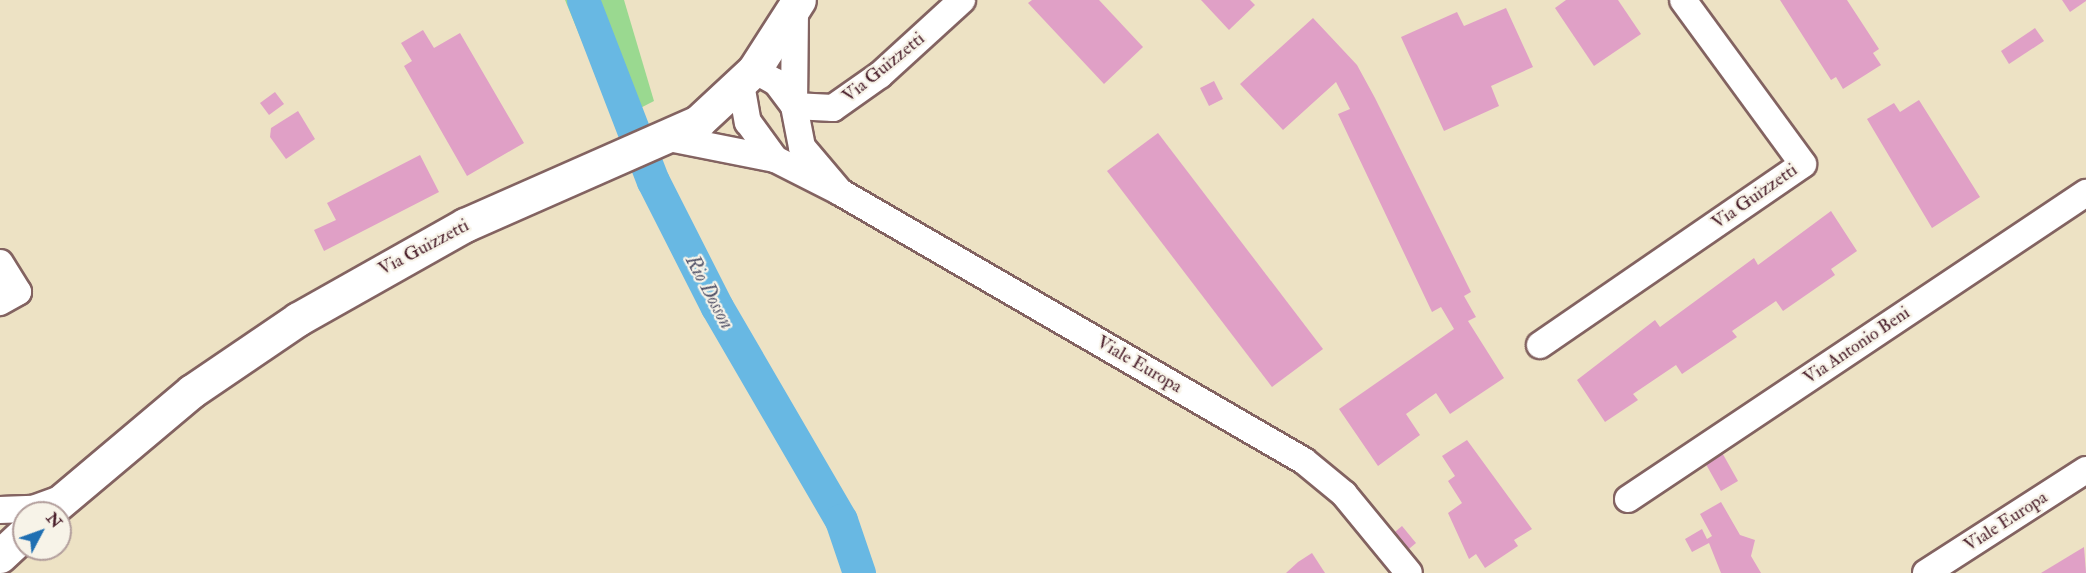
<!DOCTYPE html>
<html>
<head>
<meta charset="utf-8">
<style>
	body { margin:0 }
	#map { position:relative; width:2086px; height:573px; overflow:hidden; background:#ede2c4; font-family:"IM FELL Double Pica",serif }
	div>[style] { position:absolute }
	.green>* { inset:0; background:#9ad990 }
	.canal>* { height:33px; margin:-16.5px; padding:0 16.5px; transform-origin:16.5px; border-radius:16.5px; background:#68b8e3 }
	.building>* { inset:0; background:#e0a0c6 }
	.roads { filter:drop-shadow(2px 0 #836361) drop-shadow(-2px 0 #836361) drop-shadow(0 2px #836361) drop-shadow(0 -2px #836361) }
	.street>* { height:26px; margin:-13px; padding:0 13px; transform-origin:13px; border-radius:13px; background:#fff }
	.secondary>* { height:33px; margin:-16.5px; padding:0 16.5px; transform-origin:16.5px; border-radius:16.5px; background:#fff }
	span { translate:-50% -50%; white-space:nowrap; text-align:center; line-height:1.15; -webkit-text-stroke:4.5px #f7f3e8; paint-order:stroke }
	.street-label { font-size:18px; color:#4a1f2b }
	.water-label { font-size:20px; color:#54556b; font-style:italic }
	.north { position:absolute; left:12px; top:501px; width:60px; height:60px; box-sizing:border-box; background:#f7f3e8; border:2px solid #b29e9c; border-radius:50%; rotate:49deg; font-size:16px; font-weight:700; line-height:24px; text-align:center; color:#4a1f2b }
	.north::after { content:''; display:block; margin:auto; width:21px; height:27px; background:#1f6fb2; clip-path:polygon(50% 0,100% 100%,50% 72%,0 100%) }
</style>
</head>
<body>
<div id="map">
	<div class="green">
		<i style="clip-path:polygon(565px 0,624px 0,654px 101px,615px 121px)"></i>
	</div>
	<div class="canal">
		<i style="left:583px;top:0;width:194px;rotate:68.9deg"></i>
		<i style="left:653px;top:181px;width:141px;rotate:63.1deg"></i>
		<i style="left:717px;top:307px;width:246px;rotate:59.8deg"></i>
		<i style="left:841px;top:520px;width:56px;rotate:71.2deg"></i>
	</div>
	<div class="building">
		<i style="clip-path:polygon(1032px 0,1099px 0,1143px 47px,1104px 84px,1028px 3px)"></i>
		<i style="clip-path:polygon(1201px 0,1250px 0,1255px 5px,1229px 30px)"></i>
		<i style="clip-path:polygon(1566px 0,1618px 0,1641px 34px,1594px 66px,1555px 8px)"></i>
		<i style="clip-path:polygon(1780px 0,1847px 0,1879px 49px,1873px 53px,1881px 65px,1843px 89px,1836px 77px,1831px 80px)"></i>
		<i style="clip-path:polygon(2062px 0,2086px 0,2086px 1px,2070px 12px)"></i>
		<i style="clip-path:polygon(1506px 8px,1533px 67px,1491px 86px,1499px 106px,1444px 131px,1401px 37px,1457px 12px,1464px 26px)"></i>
		<i style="clip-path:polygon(1313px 18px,1357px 65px,1375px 98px,1471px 292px,1464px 296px,1476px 317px,1468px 321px,1504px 378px,1450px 414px,1436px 393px,1406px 414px,1420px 435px,1378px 466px,1339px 409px,1454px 329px,1441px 307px,1432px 312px,1338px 114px,1350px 109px,1336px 82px,1283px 130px,1240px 84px)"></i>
		<i style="clip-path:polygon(2035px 28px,2044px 41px,2009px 64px,2001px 51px)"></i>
		<i style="clip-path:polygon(423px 30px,434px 48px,460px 33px,524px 143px,467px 176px,404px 66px,412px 61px,401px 43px)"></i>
		<i style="clip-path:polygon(1214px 81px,1223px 99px,1209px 106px,1200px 88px)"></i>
		<i style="clip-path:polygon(275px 92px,284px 104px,269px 115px,260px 103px)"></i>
		<i style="clip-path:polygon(1919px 100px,1980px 197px,1932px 228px,1867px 119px,1894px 103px,1900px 112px)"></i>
		<i style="clip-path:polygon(298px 111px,315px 139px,286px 159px,270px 137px,271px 128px)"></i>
		<i style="clip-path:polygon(1158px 133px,1323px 349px,1272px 387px,1107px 171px)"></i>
		<i style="clip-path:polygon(420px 155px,439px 192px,324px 251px,314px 230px,336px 220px,327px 203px)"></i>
		<i style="clip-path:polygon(1831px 211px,1857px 251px,1831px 269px,1835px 275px,1783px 311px,1776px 301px,1732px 331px,1737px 337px,1682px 374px,1676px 365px,1633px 394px,1638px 400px,1605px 422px,1577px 380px,1655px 320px,1660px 327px,1754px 258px,1758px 265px)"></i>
		<i style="clip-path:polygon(1467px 440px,1532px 529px,1514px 540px,1518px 546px,1485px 568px,1476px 554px,1469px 559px,1448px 513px,1462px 503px,1448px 481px,1455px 476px,1442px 456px)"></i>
		<i style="clip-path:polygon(1720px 449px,1738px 481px,1721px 491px,1703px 459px)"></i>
		<i style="clip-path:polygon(1721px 502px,1740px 535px,1755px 540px,1751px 556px,1761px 573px,1721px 573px,1709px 543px,1692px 552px,1685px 539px,1702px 529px,1707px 539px,1712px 536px,1700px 514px)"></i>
		<i style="clip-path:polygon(1402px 526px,1416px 543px,1403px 554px,1389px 537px)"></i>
		<i style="clip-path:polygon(2084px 547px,2086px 573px,2041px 573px)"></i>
		<i style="clip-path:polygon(1312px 553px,1325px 573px,1286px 573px,1298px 562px)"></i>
	</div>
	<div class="roads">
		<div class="street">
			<i style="left:754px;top:70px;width:25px;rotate:29deg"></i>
			<i style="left:776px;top:82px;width:30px;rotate:53deg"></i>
			<i style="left:794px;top:106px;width:39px;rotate:3deg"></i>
			<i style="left:833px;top:108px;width:57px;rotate:-35.1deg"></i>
			<i style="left:880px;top:75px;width:111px;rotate:-42.4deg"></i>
			<i style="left:741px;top:84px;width:39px;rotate:80deg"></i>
			<i style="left:748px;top:122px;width:46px;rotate:53.9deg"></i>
			<i style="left:775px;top:159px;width:73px;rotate:26.9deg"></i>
			<i style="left:840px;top:192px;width:59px;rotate:-130.2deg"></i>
			<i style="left:802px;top:147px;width:42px;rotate:-101deg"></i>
			<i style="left:794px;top:106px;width:97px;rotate:-89.4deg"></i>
			<i style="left:669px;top:138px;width:108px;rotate:11.2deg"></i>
			<i style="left:840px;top:192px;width:536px;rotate:30.1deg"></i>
			<i style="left:1304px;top:461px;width:52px;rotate:39.5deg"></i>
			<i style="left:1344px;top:494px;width:102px;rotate:50.6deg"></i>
			<i style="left:0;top:263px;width:34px;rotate:58deg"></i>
			<i style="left:18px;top:292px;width:21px;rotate:151deg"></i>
			<i style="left:1540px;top:345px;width:319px;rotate:-34.5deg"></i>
			<i style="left:1803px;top:164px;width:203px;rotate:-126.2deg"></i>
			<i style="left:1628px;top:499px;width:551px;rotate:-33.75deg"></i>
			<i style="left:0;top:510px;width:33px;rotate:-2deg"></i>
			<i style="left:33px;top:509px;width:33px;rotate:-20deg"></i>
			<i style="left:1926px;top:573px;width:190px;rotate:-32.8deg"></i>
		</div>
		<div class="secondary">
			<i style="left:47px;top:513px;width:189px;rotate:-40.1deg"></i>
			<i style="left:192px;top:391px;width:128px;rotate:-34.2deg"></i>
			<i style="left:298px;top:319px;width:192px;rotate:-29.4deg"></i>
			<i style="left:465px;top:225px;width:255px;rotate:-23.8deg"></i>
			<i style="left:698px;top:122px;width:76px;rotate:-42.9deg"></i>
			<i style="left:754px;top:70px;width:83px;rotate:-57.3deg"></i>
			<i style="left:0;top:556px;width:33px;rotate:-43deg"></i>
		</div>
	</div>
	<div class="street-label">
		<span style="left:884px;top:68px;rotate:-39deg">Via Guizzetti</span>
		<span style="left:1755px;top:197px;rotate:-35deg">Via Guizzetti</span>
		<span style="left:424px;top:248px;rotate:-28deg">Via Guizzetti</span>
		<span style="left:1857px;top:346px;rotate:-34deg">Via Antonio Beni</span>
		<span style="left:1139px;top:365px;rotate:30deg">Viale Europa</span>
		<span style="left:2006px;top:522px;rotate:-33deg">Viale Europa</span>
	</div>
	<div class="water-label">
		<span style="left:710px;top:292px;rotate:62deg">Rio Dosson</span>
	</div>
	<div class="north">N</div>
</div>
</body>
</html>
